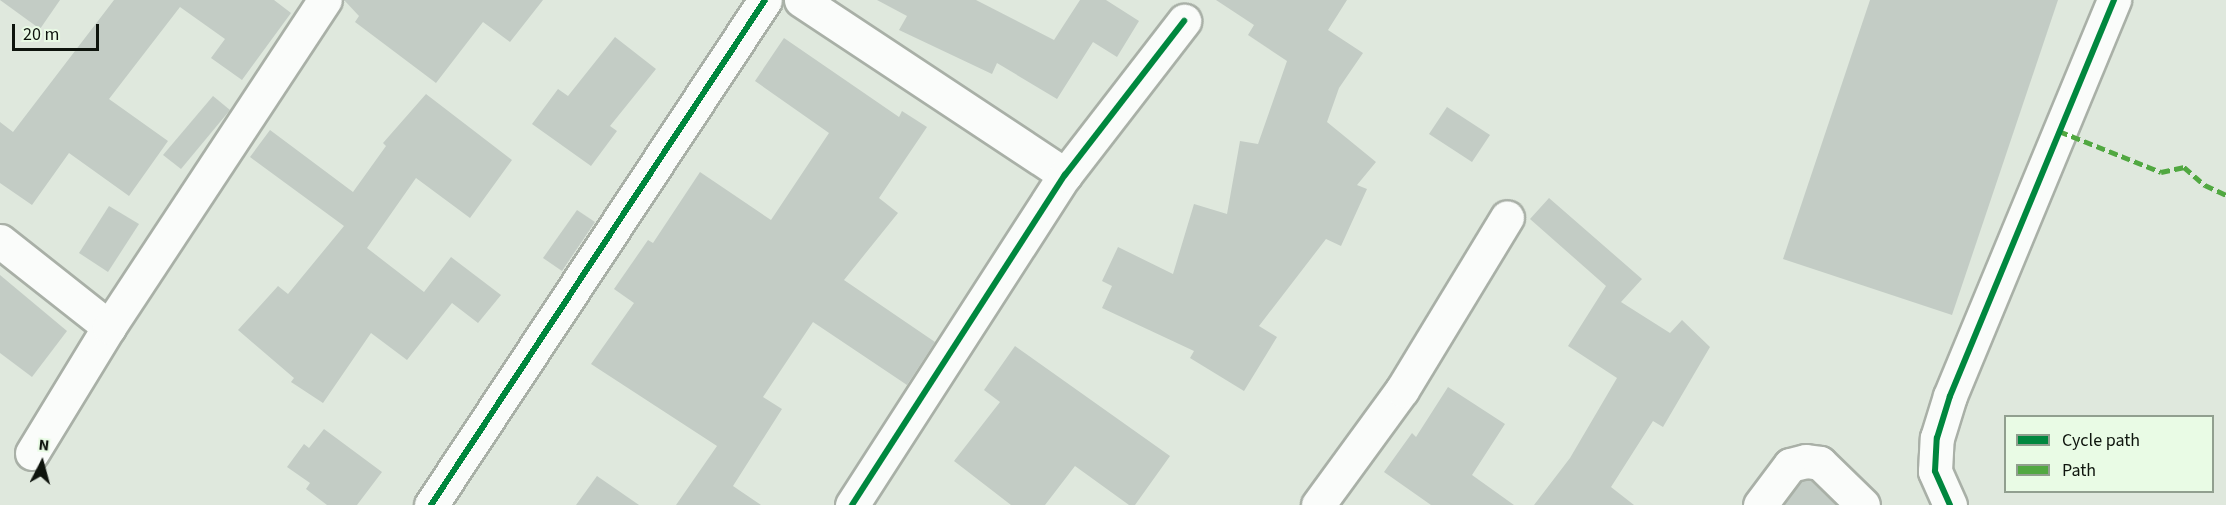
<!DOCTYPE html>
<html>
<head>
<meta charset="utf-8">
<style>
	body { margin:0 }
	#map { position:relative; width:2226px; height:505px; overflow:hidden; background:#dfe8dd; font-family:"Source Sans 3",sans-serif }
	div>[style] { position:absolute }
	.building>* { inset:0; background:#c3ccc5 }
	.roads { filter:drop-shadow(2px 0 #a9b0a7) drop-shadow(-2px 0 #a9b0a7) drop-shadow(0 2px #a9b0a7) drop-shadow(0 -2px #a9b0a7) }
	.minor>* { height:33px; margin:-16.5px; padding:0 16.5px; transform-origin:16.5px; border-radius:16.5px; background:#fafcfa }
	.quiet>* { height:4.5px; margin-top:-2.25px; transform-origin:0; background:repeating-linear-gradient(90deg,#51a841 0 9px,transparent 0 13.5px) }
	.cycleway>* { height:6px; margin:-3px; padding:0 3px; transform-origin:3px; border-radius:3px; background:#00873e }
	span { translate:-50% -50%; white-space:nowrap; text-align:center; line-height:1.15; -webkit-text-stroke:4.5px #e9fbe5; paint-order:stroke }
	.legend { position:absolute; left:2004px; top:415px; width:210px; height:78px; box-sizing:border-box; background:#e9fbe5; border:2px solid #919f8f; margin:0; padding:8px 10px; list-style:none; font-size:18px; color:#0e140d }
	.legend li { display:flex; align-items:center; gap:12px; height:30px }
	.legend b { width:30px; border:2px solid #919f8f }
	.north { position:absolute; left:12px; top:433px; width:60px; height:60px; -webkit-text-stroke:4px #e9fbe5; paint-order:stroke; rotate:6deg; font-size:16px; font-weight:700; line-height:24px; text-align:center; color:#0e140d }
	.north::after { content:''; display:block; margin:auto; width:21px; height:27px; background:#0e140d; clip-path:polygon(50% 0,100% 100%,50% 72%,0 100%) }
	.scale { position:absolute; left:12px; top:24px; width:87px; height:27px; box-sizing:border-box; border:3px solid #0e140d; border-top:0; padding-left:8px; font-size:18px; line-height:21px; white-space:nowrap; color:#0e140d; -webkit-text-stroke:4px #e9fbe5; paint-order:stroke }
</style>
</head>
<body>
<div id="map">
	<div class="building">
		<i style="clip-path:polygon(0 0,60px 0,40px 29px)"></i>
		<i style="clip-path:polygon(114px 0,274px 0,291px 13px,242px 80px,211px 58px,225px 39px,180px 7px,109px 99px,168px 141px,129px 196px,69px 153px,32px 205px,0 183px,0 122px,13px 132px)"></i>
		<i style="clip-path:polygon(344px 0,543px 0,510px 42px,483px 22px,436px 83px,355px 22px,359px 16px)"></i>
		<i style="clip-path:polygon(877px 0,976px 0,1054px 40px,1080px 0,1106px 0,1139px 21px,1117px 57px,1093px 42px,1057px 99px,997px 63px,992px 74px,899px 30px,907px 16px)"></i>
		<i style="clip-path:polygon(1216px 0,1347px 0,1328px 30px,1363px 53px,1339px 88px,1327px 122px,1376px 162px,1357px 185px,1367px 189px,1341px 246px,1326px 239px,1259px 326px,1277px 337px,1244px 391px,1190px 358px,1194px 351px,1102px 308px,1112px 286px,1102px 281px,1118px 247px,1173px 274px,1194px 204px,1227px 214px,1240px 141px,1258px 144px,1287px 61px,1248px 35px,1254px 25px)"></i>
		<i style="clip-path:polygon(1870px 0,2058px 0,1952px 315px,1783px 259px)"></i>
		<i style="clip-path:polygon(615px 37px,656px 69px,610px 126px,617px 131px,591px 166px,532px 124px,558px 89px,568px 96px)"></i>
		<i style="clip-path:polygon(784px 38px,899px 117px,902px 111px,927px 127px,879px 198px,898px 213px,844px 280px,935px 342px,907px 385px,813px 322px,763px 397px,782px 409px,733px 486px,761px 505px,676px 505px,717px 446px,591px 364px,634px 303px,614px 289px,648px 240px,653px 243px,700px 172px,771px 220px,829px 133px,755px 81px)"></i>
		<i style="clip-path:polygon(426px 94px,512px 160px,470px 218px,416px 178px,367px 248px,424px 292px,451px 257px,501px 295px,478px 323px,452px 303px,407px 360px,371px 333px,323px 403px,291px 382px,294px 378px,238px 330px,278px 286px,288px 294px,344px 226px,250px 157px,270px 130px,353px 192px,386px 146px,383px 143px)"></i>
		<i style="clip-path:polygon(213px 96px,230px 110px,181px 169px,163px 155px)"></i>
		<i style="clip-path:polygon(1447px 107px,1490px 135px,1472px 162px,1429px 134px)"></i>
		<i style="clip-path:polygon(1549px 198px,1642px 279px,1621px 302px,1670px 333px,1682px 320px,1710px 347px,1663px 427px,1653px 421px,1611px 487px,1634px 505px,1534px 505px,1570px 458px,1617px 378px,1568px 346px,1606px 286px,1530px 219px)"></i>
		<i style="clip-path:polygon(109px 206px,139px 224px,108px 272px,79px 253px)"></i>
		<i style="clip-path:polygon(577px 210px,595px 222px,562px 271px,543px 258px)"></i>
		<i style="clip-path:polygon(0 275px,67px 331px,32px 377px,0 353px)"></i>
		<i style="clip-path:polygon(1015px 346px,1170px 456px,1135px 505px,1129px 505px,1075px 466px,1045px 505px,1011px 505px,954px 461px,1000px 402px,984px 390px)"></i>
		<i style="clip-path:polygon(1448px 387px,1505px 424px,1472px 475px,1514px 505px,1431px 505px,1384px 472px,1412px 433px,1416px 437px)"></i>
		<i style="clip-path:polygon(324px 429px,382px 472px,357px 505px,327px 505px,306px 489px,310px 483px,287px 467px,304px 444px,309px 448px)"></i>
		<i style="clip-path:polygon(597px 476px,639px 505px,576px 505px)"></i>
		<i style="clip-path:polygon(1807px 480px,1811px 481px,1836px 505px,1783px 505px,1801px 482px)"></i>
	</div>
	<div class="roads">
		<div class="minor">
			<i style="left:801px;top:0;width:317px;rotate:33.5deg"></i>
			<i style="left:0;top:241px;width:139px;rotate:38.3deg"></i>
			<i style="left:32px;top:453px;width:148px;rotate:-58.6deg"></i>
			<i style="left:109px;top:327px;width:392px;rotate:-56.6deg"></i>
			<i style="left:431px;top:505px;width:605px;rotate:-56.52deg"></i>
			<i style="left:852px;top:505px;width:393px;rotate:-57.2deg"></i>
			<i style="left:1065px;top:175px;width:195px;rotate:-52.3deg"></i>
			<i style="left:1318px;top:505px;width:142px;rotate:-53.9deg"></i>
			<i style="left:1402px;top:390px;width:202px;rotate:-58.7deg"></i>
			<i style="left:1760px;top:505px;width:50px;rotate:-53.1deg"></i>
			<i style="left:1790px;top:465px;width:16px;rotate:-14deg"></i>
			<i style="left:1806px;top:461px;width:14px;rotate:8deg"></i>
			<i style="left:1820px;top:463px;width:60px;rotate:44.3deg"></i>
			<i style="left:1950px;top:505px;width:37px;rotate:-114deg"></i>
			<i style="left:1935px;top:471px;width:33px;rotate:-87deg"></i>
			<i style="left:1937px;top:438px;width:44px;rotate:-72.8deg"></i>
			<i style="left:1950px;top:396px;width:429px;rotate:-67.5deg"></i>
		</div>
	</div>
	<div class="quiet">
		<i style="left:2059px;top:131px;width:110px;rotate:21.9deg"></i>
		<i style="left:2161px;top:172px;width:24px;rotate:-12deg"></i>
		<i style="left:2184px;top:167px;width:28px;rotate:41deg"></i>
		<i style="left:2205px;top:185px;width:23px;rotate:25deg"></i>
	</div>
	<div class="cycleway">
		<i style="left:431px;top:505px;width:605px;rotate:-56.52deg"></i>
		<i style="left:852px;top:505px;width:393px;rotate:-57.2deg"></i>
		<i style="left:1065px;top:175px;width:195px;rotate:-52.3deg"></i>
		<i style="left:1950px;top:505px;width:37px;rotate:-114deg"></i>
		<i style="left:1935px;top:471px;width:33px;rotate:-87deg"></i>
		<i style="left:1937px;top:438px;width:44px;rotate:-72.8deg"></i>
		<i style="left:1950px;top:396px;width:429px;rotate:-67.5deg"></i>
	</div>
	<ul class="legend">
	<li><b style="height:8px;background:#00873e"></b>Cycle path</li>
	<li><b style="height:8px;background:#51a841"></b>Path</li>
	</ul>
	<div class="north">N</div>
	<div class="scale">20 m</div>
</div>
</body>
</html>
